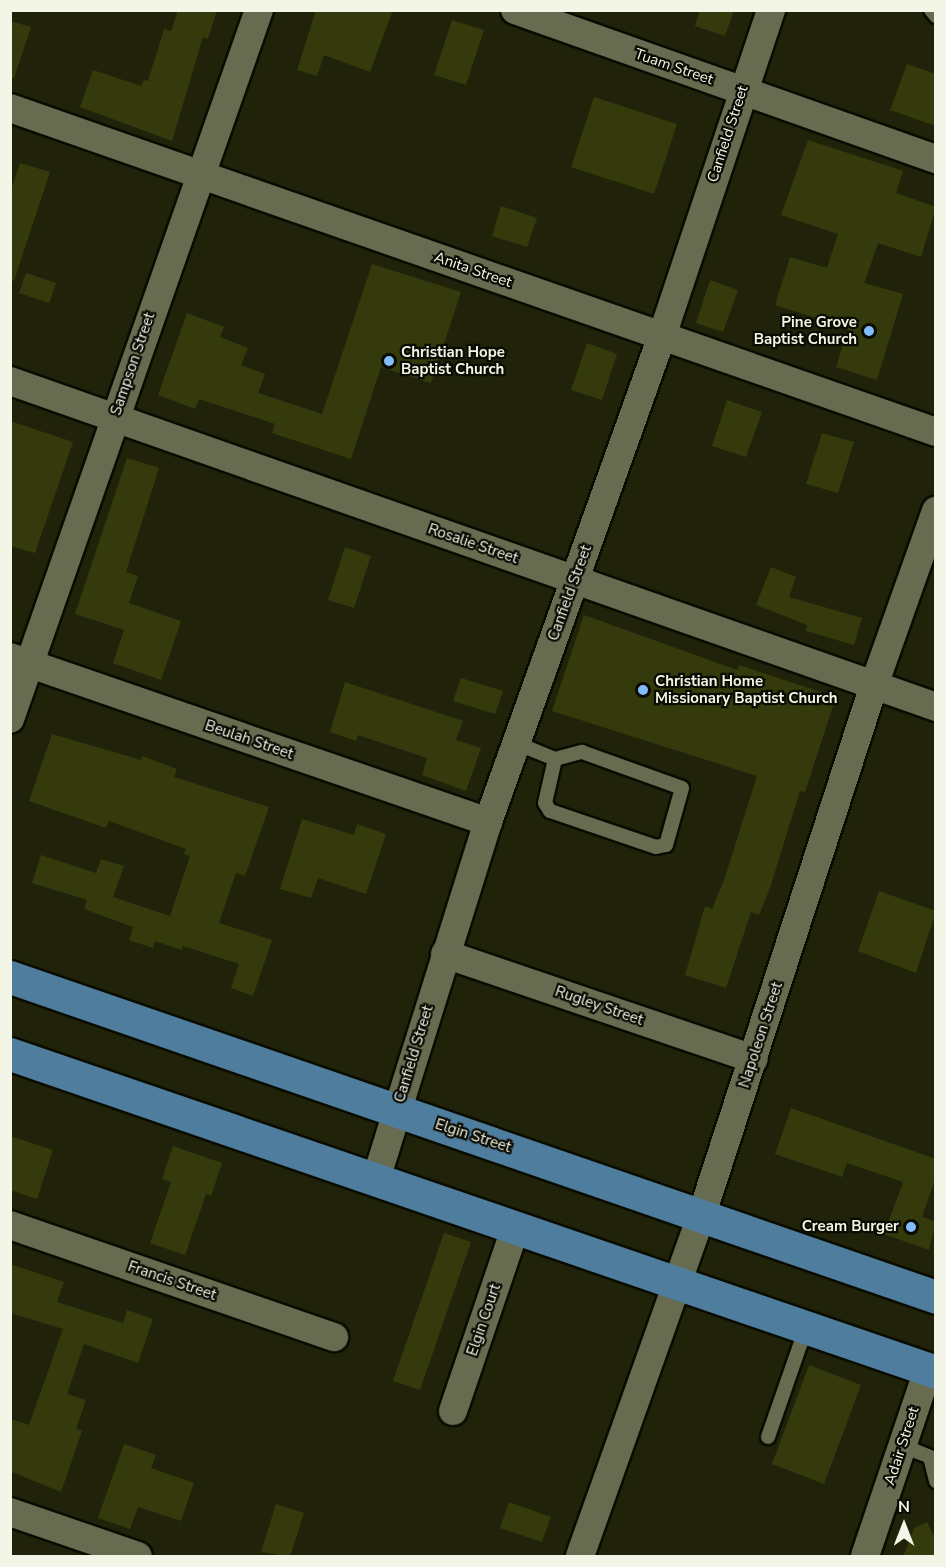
<!DOCTYPE html>
<html>
<head>
<meta charset="utf-8">
<style>
	body { margin:0 }
	#map { position:relative; width:946px; height:1567px; overflow:hidden; background:#202309; font-family:"Nunito Sans",sans-serif }
	div>[style] { position:absolute }
	.building>* { inset:0; background:#353a0d }
	.roads { filter:drop-shadow(2px 0 #0a0c00) drop-shadow(-2px 0 #0a0c00) drop-shadow(0 2px #0a0c00) drop-shadow(0 -2px #0a0c00) }
	.lane>* { height:14px; margin:-7px; padding:0 7px; transform-origin:7px; border-radius:7px; background:#676b4f }
	.street>* { height:28px; margin:-14px; padding:0 14px; transform-origin:14px; border-radius:14px; background:#676b4f }
	.primary>* { height:33px; margin:-16.5px; padding:0 16.5px; transform-origin:16.5px; border-radius:16.5px; background:#4e7d9e }
	.dots>* { width:16px; height:16px; translate:-50% -50%; box-sizing:border-box; border:3px solid #0a0b03; border-radius:50% }
	span { translate:-50% -50%; white-space:nowrap; text-align:center; line-height:1.15; -webkit-text-stroke:4.5px #0a0b03; paint-order:stroke }
	.street-label { font-size:15px; color:#f3f6e6 }
	.poi-label { font-size:15px; color:#f3f6e6; font-weight:700 }
	.right { translate:-100% -50%; text-align:right }
	.left { translate:0 -50%; text-align:left }
	.frame { position:absolute; inset:0; border:12px solid #f3f6e6; pointer-events:none }
	.north { position:absolute; left:874px; top:1495px; width:60px; height:60px; -webkit-text-stroke:4px #0a0b03; paint-order:stroke; rotate:0deg; font-size:16px; font-weight:700; line-height:24px; text-align:center; color:#f3f6e6 }
	.north::after { content:''; display:block; margin:auto; width:21px; height:27px; background:#f3f6e6; clip-path:polygon(50% 0,100% 100%,50% 72%,0 100%) }
</style>
</head>
<body>
<div id="map">
	<div class="building">
		<i style="clip-path:polygon(178px 10px,217px 10px,208px 39px,203px 37px,172px 141px,80px 107px,93px 70px,141px 86px,144px 80px,148px 81px,164px 29px,171px 31px)"></i>
		<i style="clip-path:polygon(316px 10px,393px 10px,370px 72px,324px 55px,317px 76px,297px 70px)"></i>
		<i style="clip-path:polygon(700px 10px,734px 10px,725px 36px,695px 26px)"></i>
		<i style="clip-path:polygon(452px 20px,484px 30px,466px 85px,434px 75px)"></i>
		<i style="clip-path:polygon(10px 21px,31px 27px,14px 78px,10px 78px)"></i>
		<i style="clip-path:polygon(907px 64px,936px 74px,936px 126px,890px 110px)"></i>
		<i style="clip-path:polygon(594px 97px,677px 124px,654px 194px,571px 167px)"></i>
		<i style="clip-path:polygon(808px 140px,903px 171px,896px 193px,936px 207px,921px 257px,878px 243px,871px 264px,864px 283px,903px 294px,877px 380px,836px 367px,848px 328px,775px 305px,790px 257px,827px 268px,838px 234px,781px 215px)"></i>
		<i style="clip-path:polygon(20px 163px,50px 172px,14px 281px,10px 280px,10px 193px)"></i>
		<i style="clip-path:polygon(501px 206px,537px 218px,527px 247px,492px 236px)"></i>
		<i style="clip-path:polygon(372px 264px,461px 292px,431px 383px,381px 367px,351px 459px,272px 433px,275px 424px,199px 399px,195px 409px,158px 395px,187px 313px,224px 327px,220px 337px,248px 348px,241px 365px,265px 374px,258px 393px,322px 414px)"></i>
		<i style="clip-path:polygon(26px 273px,56px 283px,49px 303px,19px 293px)"></i>
		<i style="clip-path:polygon(710px 280px,738px 290px,723px 332px,696px 323px)"></i>
		<i style="clip-path:polygon(587px 343px,617px 354px,602px 400px,571px 390px)"></i>
		<i style="clip-path:polygon(727px 400px,762px 412px,746px 457px,712px 446px)"></i>
		<i style="clip-path:polygon(10px 421px,73px 442px,35px 553px,10px 546px)"></i>
		<i style="clip-path:polygon(822px 433px,854px 442px,838px 493px,806px 484px)"></i>
		<i style="clip-path:polygon(127px 458px,159px 468px,126px 572px,138px 576px,129px 603px,181px 621px,161px 680px,113px 663px,124px 630px,75px 614px)"></i>
		<i style="clip-path:polygon(345px 547px,371px 556px,354px 608px,328px 600px)"></i>
		<i style="clip-path:polygon(771px 567px,796px 577px,789px 597px,862px 618px,854px 645px,806px 631px,807px 625px,756px 605px)"></i>
		<i style="clip-path:polygon(584px 615px,737px 670px,739px 665px,836px 697px,805px 792px,800px 791px,770px 888px,759px 915px,751px 912px,726px 988px,685px 975px,705px 906px,712px 909px,724px 880px,757px 776px,552px 711px)"></i>
		<i style="clip-path:polygon(461px 678px,503px 691px,495px 714px,453px 701px)"></i>
		<i style="clip-path:polygon(345px 682px,463px 721px,456px 740px,481px 748px,466px 791px,422px 775px,427px 758px,358px 735px,356px 741px,330px 732px)"></i>
		<i style="clip-path:polygon(52px 734px,141px 760px,142px 756px,177px 769px,174px 777px,269px 807px,245px 876px,236px 873px,219px 923px,272px 940px,253px 996px,231px 988px,239px 964px,183px 946px,182px 950px,155px 941px,153px 948px,129px 940px,133px 927px,84px 909px,87px 900px,32px 883px,41px 855px,96px 873px,101px 859px,124px 866px,113px 897px,170px 916px,190px 856px,184px 854px,186px 849px,109px 821px,106px 828px,29px 801px)"></i>
		<i style="clip-path:polygon(302px 819px,354px 835px,357px 824px,386px 834px,366px 894px,318px 878px,311px 898px,280px 889px)"></i>
		<i style="clip-path:polygon(879px 891px,936px 911px,916px 973px,858px 951px)"></i>
		<i style="clip-path:polygon(791px 1108px,936px 1159px,936px 1177px,922px 1217px,936px 1222px,929px 1250px,884px 1234px,903px 1182px,847px 1163px,842px 1177px,775px 1154px)"></i>
		<i style="clip-path:polygon(10px 1136px,53px 1150px,37px 1199px,10px 1190px)"></i>
		<i style="clip-path:polygon(173px 1146px,222px 1163px,211px 1196px,206px 1194px,185px 1255px,150px 1243px,171px 1182px,162px 1179px)"></i>
		<i style="clip-path:polygon(444px 1233px,471px 1242px,420px 1390px,393px 1381px)"></i>
		<i style="clip-path:polygon(10px 1264px,64px 1282px,57px 1302px,123px 1323px,127px 1310px,153px 1319px,138px 1363px,84px 1344px,67px 1394px,86px 1400px,76px 1429px,82px 1431px,61px 1492px,10px 1471px,10px 1419px,29px 1425px,63px 1329px,10px 1313px)"></i>
		<i style="clip-path:polygon(809px 1365px,861px 1385px,824px 1484px,772px 1464px)"></i>
		<i style="clip-path:polygon(124px 1444px,156px 1455px,151px 1468px,194px 1483px,181px 1521px,138px 1507px,130px 1529px,98px 1518px)"></i>
		<i style="clip-path:polygon(509px 1502px,551px 1517px,542px 1542px,500px 1528px)"></i>
		<i style="clip-path:polygon(276px 1504px,304px 1513px,290px 1557px,261px 1552px)"></i>
		<i style="clip-path:polygon(927px 1522px,936px 1540px,936px 1557px,903px 1557px,914px 1528px)"></i>
	</div>
	<div class="roads">
		<div class="lane">
			<i style="left:931px;top:10px;width:8px;rotate:50deg"></i>
			<i style="left:516px;top:743px;width:42px;rotate:22.3deg"></i>
			<i style="left:555px;top:759px;width:28px;rotate:-15deg"></i>
			<i style="left:582px;top:752px;width:106px;rotate:19.8deg"></i>
			<i style="left:682px;top:788px;width:59px;rotate:105.7deg"></i>
			<i style="left:666px;top:845px;width:10px;rotate:169deg"></i>
			<i style="left:656px;top:847px;width:112px;rotate:-161.2deg"></i>
			<i style="left:550px;top:811px;width:9px;rotate:-122deg"></i>
			<i style="left:545px;top:803px;width:45px;rotate:-77.2deg"></i>
			<i style="left:768px;top:1437px;width:115px;rotate:-70.8deg"></i>
			<i style="left:903px;top:1446px;width:29px;rotate:22deg"></i>
			<i style="left:930px;top:1457px;width:25px;rotate:76deg"></i>
		</div>
		<div class="street">
			<i style="left:515px;top:10px;width:447px;rotate:19.5deg"></i>
			<i style="left:10px;top:108px;width:981px;rotate:19.28deg"></i>
			<i style="left:10px;top:381px;width:982px;rotate:19.39deg"></i>
			<i style="left:10px;top:657px;width:506px;rotate:19.04deg"></i>
			<i style="left:10px;top:719px;width:751px;rotate:-70.65deg"></i>
			<i style="left:445px;top:954px;width:326px;rotate:18.8deg"></i>
			<i style="left:376px;top:1179px;width:374px;rotate:-72.6deg"></i>
			<i style="left:488px;top:822px;width:516px;rotate:-70.3deg"></i>
			<i style="left:662px;top:336px;width:344px;rotate:-71.5deg"></i>
			<i style="left:10px;top:1225px;width:343px;rotate:19.1deg"></i>
			<i style="left:453px;top:1411px;width:192px;rotate:-71.2deg"></i>
			<i style="left:10px;top:1512px;width:135px;rotate:19deg"></i>
			<i style="left:580px;top:1556px;width:363px;rotate:-70.4deg"></i>
			<i style="left:702px;top:1214px;width:556px;rotate:-71.99deg"></i>
			<i style="left:874px;top:685px;width:185px;rotate:-70.4deg"></i>
			<i style="left:865px;top:1556px;width:196px;rotate:-71.3deg"></i>
		</div>
		<div class="primary">
			<i style="left:10px;top:977px;width:980px;rotate:19.06deg"></i>
			<i style="left:10px;top:1054px;width:979px;rotate:18.95deg"></i>
		</div>
	</div>
	<div class="dots">
		<i style="left:869px;top:331px;background:#82bcfa"></i>
		<i style="left:389px;top:361px;background:#82bcfa"></i>
		<i style="left:643px;top:690px;background:#82bcfa"></i>
		<i style="left:911px;top:1227px;background:#82bcfa"></i>
	</div>
	<div class="street-label">
		<span style="left:674px;top:67px;rotate:19deg">Tuam Street</span>
		<span style="left:728px;top:134px;rotate:-72deg">Canfield Street</span>
		<span style="left:473px;top:270px;rotate:19deg">Anita Street</span>
		<span style="left:133px;top:364px;rotate:-71deg">Sampson Street</span>
		<span style="left:473px;top:544px;rotate:19deg">Rosalie Street</span>
		<span style="left:570px;top:593px;rotate:-70deg">Canfield Street</span>
		<span style="left:249px;top:740px;rotate:19deg">Beulah Street</span>
		<span style="left:599px;top:1006px;rotate:19deg">Rugley Street</span>
		<span style="left:761px;top:1035px;rotate:-72deg">Napoleon Street</span>
		<span style="left:414px;top:1054px;rotate:-73deg">Canfield Street</span>
		<span style="left:473px;top:1136px;rotate:18deg">Elgin Street</span>
		<span style="left:172px;top:1281px;rotate:19deg">Francis Street</span>
		<span style="left:484px;top:1320px;rotate:-71deg">Elgin Court</span>
		<span style="left:902px;top:1446px;rotate:-72deg">Adair Street</span>
	</div>
	<div class="poi-label">
		<span class="right" style="left:857px;top:331px">Pine Grove<br>Baptist Church</span>
		<span class="left" style="left:401px;top:361px">Christian Hope<br>Baptist Church</span>
		<span class="left" style="left:655px;top:690px">Christian Home<br>Missionary Baptist Church</span>
		<span class="right" style="left:899px;top:1227px">Cream Burger</span>
	</div>
	<div class="frame"></div>
	<div class="north">N</div>
</div>
</body>
</html>
